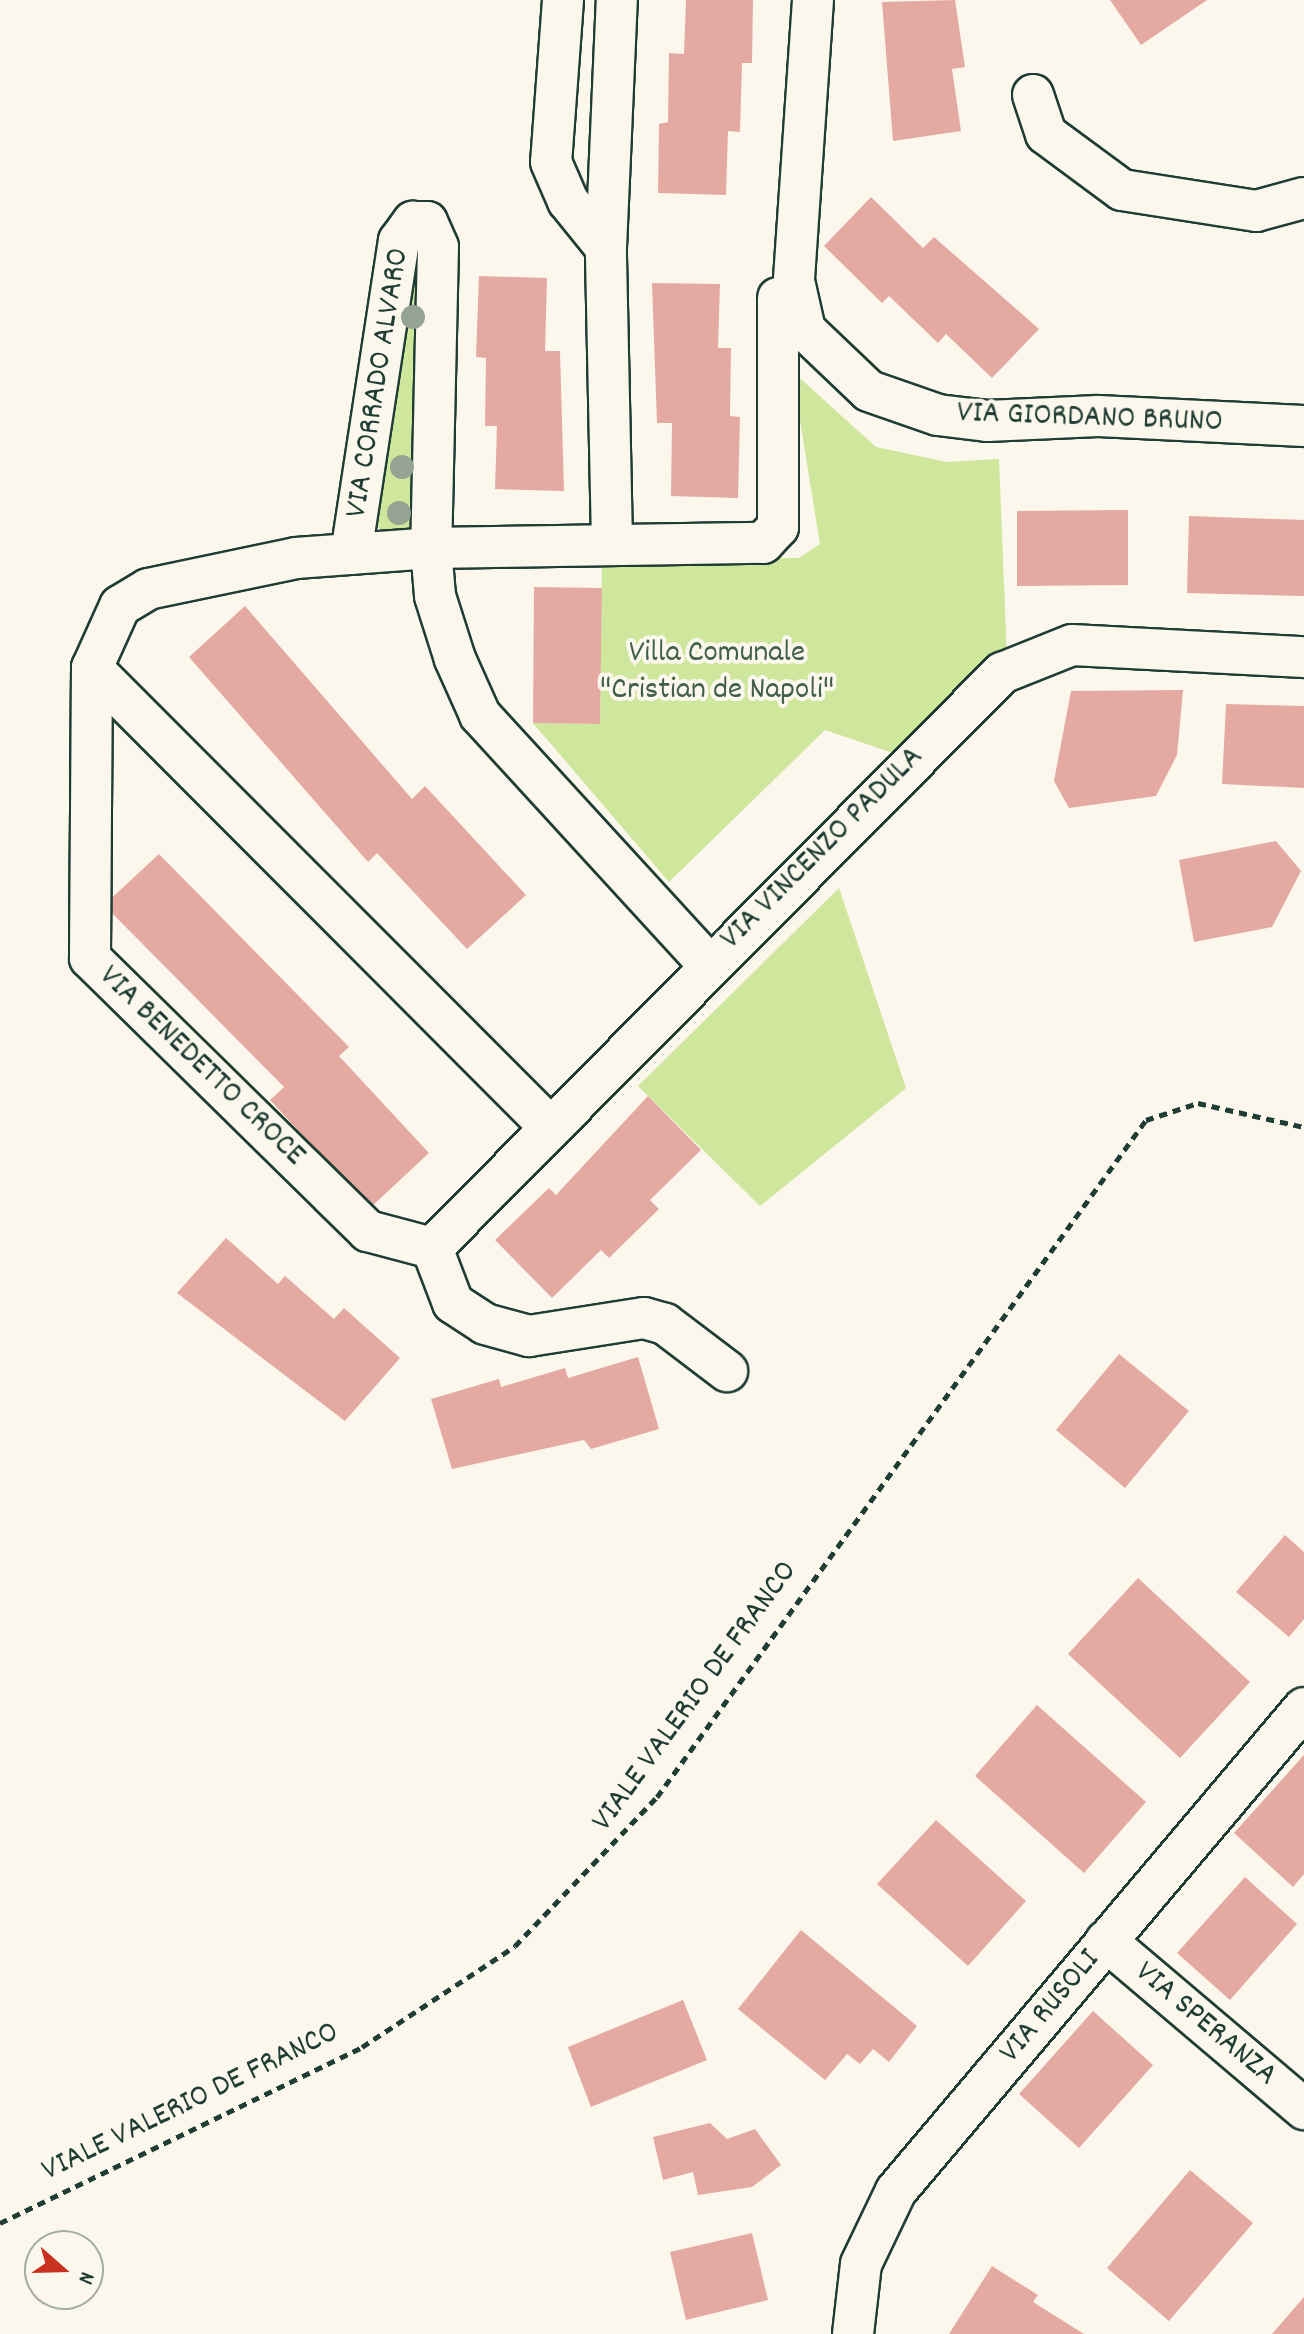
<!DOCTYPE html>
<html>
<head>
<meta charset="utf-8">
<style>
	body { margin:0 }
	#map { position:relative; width:1304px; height:2334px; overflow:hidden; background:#fbf7ec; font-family:Dekko,sans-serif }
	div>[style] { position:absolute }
	.green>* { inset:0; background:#cee79d }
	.building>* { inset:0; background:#e4aaa1 }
	.path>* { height:5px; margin-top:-2.5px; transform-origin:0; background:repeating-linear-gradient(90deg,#1f3d34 0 8px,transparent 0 14px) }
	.roads { filter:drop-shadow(2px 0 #1f3d34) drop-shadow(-2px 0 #1f3d34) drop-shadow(0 2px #1f3d34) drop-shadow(0 -2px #1f3d34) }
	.minor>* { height:40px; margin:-20px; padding:0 20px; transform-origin:20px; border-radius:20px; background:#fbf7ec }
	.trees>* { width:24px; height:24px; margin:-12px; border-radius:50%; background:#95a392 }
	span { translate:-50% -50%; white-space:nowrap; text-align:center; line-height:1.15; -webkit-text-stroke:8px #fbf7ec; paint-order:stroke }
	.street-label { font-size:32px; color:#1f3d34 }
	.park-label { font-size:32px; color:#425f49 }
	.north { position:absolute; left:24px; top:2230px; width:80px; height:80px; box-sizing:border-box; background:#fbf7ec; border:2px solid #a3ada2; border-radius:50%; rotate:110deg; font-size:22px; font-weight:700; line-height:32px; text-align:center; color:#1f3d34 }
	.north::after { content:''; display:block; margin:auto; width:28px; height:36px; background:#c8321e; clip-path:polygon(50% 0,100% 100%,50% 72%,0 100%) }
</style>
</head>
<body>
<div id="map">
	<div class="green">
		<i style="clip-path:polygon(418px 235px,415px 529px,384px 536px,378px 526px,408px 244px)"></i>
		<i style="clip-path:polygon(792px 371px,876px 447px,947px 462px,999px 459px,1007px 659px,902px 756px,825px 730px,669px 882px,533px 723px,600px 724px,602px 559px,799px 558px,820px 544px)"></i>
		<i style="clip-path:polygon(839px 888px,906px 1088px,760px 1206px,638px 1086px)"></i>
	</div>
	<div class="building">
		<i style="clip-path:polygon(686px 0,753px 0,752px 63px,742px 63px,740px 132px,728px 131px,726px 195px,658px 193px,659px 124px,668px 122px,669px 53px,684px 54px)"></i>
		<i style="clip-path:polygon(955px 0,965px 67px,952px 69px,961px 131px,893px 141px,882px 2px)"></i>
		<i style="clip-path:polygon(1110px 0,1207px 0,1141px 45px)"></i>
		<i style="clip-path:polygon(871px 197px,923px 248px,934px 237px,1039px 329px,992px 378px,946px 334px,938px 343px,889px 296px,882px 303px,824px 246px)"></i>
		<i style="clip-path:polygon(479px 276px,547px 278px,545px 351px,560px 351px,564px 491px,495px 489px,497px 426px,485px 426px,486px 358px,476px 357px)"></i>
		<i style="clip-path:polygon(652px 283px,720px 284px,718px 348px,731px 348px,730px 416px,740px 417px,738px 498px,671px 496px,672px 423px,657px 423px)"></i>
		<i style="clip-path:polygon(1128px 510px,1128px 585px,1017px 586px,1017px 511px)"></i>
		<i style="clip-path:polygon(1189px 516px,1304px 520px,1304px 596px,1187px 593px)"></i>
		<i style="clip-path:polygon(534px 587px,602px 588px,600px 724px,533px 723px)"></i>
		<i style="clip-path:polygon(245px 606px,412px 799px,425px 786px,526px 895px,467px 949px,377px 853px,368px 862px,189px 657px)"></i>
		<i style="clip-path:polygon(1183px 690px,1177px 755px,1156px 796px,1069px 808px,1054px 781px,1071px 691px)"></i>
		<i style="clip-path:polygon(1226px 704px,1304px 706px,1304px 788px,1222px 784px)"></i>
		<i style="clip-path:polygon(1276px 841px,1301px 871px,1272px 927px,1194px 942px,1179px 860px)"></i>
		<i style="clip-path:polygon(159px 854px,349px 1047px,339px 1056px,429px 1153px,370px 1208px,270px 1100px,284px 1087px,104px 905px)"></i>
		<i style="clip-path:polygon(648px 1096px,701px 1150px,650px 1200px,659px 1209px,609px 1258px,601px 1250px,552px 1298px,495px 1240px,549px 1188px,556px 1195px)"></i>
		<i style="clip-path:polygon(226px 1238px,278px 1284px,285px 1276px,334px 1319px,344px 1308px,400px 1358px,345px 1421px,177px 1293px)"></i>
		<i style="clip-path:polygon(1119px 1354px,1189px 1411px,1125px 1488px,1056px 1430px)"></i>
		<i style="clip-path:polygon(638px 1357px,659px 1429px,591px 1449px,584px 1440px,452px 1469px,431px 1399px,499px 1379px,501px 1387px,565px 1368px,568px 1378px)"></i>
		<i style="clip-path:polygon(1285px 1535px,1304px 1552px,1304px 1619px,1289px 1637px,1236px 1592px)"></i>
		<i style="clip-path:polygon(1138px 1578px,1250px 1682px,1180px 1758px,1068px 1654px)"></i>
		<i style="clip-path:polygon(1037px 1705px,1146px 1802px,1084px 1873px,975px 1776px)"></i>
		<i style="clip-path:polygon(1304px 1755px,1304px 1874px,1293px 1887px,1234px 1833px)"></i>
		<i style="clip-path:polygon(936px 1820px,1026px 1901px,968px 1966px,877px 1884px)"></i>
		<i style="clip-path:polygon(1245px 1877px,1297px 1924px,1230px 2000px,1177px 1953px)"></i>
		<i style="clip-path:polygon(801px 1930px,917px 2026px,889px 2062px,873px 2049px,860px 2064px,847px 2054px,825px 2080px,738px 2009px)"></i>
		<i style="clip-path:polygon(683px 2000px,707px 2060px,591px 2107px,568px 2047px)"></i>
		<i style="clip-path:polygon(1093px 2011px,1153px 2065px,1079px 2148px,1019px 2094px)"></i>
		<i style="clip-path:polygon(710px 2123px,727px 2139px,755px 2129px,781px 2165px,752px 2187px,698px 2195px,693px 2172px,663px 2180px,653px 2137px)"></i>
		<i style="clip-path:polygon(1190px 2170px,1253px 2223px,1169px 2321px,1107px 2268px)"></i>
		<i style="clip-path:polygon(752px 2233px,768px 2300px,686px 2320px,670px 2252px)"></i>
		<i style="clip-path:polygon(992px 2266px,1038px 2295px,1033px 2302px,1084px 2334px,949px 2334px)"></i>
		<i style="clip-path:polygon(1304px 2297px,1304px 2334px,1272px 2334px)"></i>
	</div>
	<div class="path">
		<i style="left:0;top:2223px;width:403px;rotate:-25.9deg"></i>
		<i style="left:362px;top:2047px;width:183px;rotate:-33.4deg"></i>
		<i style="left:515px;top:1946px;width:206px;rotate:-46.4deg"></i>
		<i style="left:657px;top:1797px;width:835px;rotate:-54.16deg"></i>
		<i style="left:1146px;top:1120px;width:55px;rotate:-18.1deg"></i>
		<i style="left:1198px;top:1103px;width:109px;rotate:12.8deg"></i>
	</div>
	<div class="roads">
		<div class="minor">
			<i style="left:563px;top:0;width:162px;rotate:94.2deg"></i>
			<i style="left:551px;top:162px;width:43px;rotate:66.4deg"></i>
			<i style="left:568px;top:201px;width:60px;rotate:51deg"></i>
			<i style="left:813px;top:0;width:282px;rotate:93.9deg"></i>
			<i style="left:794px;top:281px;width:50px;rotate:77.3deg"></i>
			<i style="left:805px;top:330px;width:88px;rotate:43.6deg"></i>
			<i style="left:869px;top:391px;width:73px;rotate:19.2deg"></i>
			<i style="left:938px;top:415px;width:49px;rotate:7deg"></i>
			<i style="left:987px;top:421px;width:111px;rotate:-2.6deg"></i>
			<i style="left:1098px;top:416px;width:206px;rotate:2.8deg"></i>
			<i style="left:1033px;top:95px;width:41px;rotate:71.6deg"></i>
			<i style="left:1046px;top:134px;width:94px;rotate:36.4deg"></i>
			<i style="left:1122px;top:190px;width:136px;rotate:8.9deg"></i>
			<i style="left:1256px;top:211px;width:50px;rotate:-15.2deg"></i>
			<i style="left:612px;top:543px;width:295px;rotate:-91.2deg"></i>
			<i style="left:606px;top:248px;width:248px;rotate:-87.5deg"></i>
			<i style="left:351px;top:554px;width:317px;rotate:-81.3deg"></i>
			<i style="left:399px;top:241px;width:24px;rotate:-54deg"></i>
			<i style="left:413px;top:222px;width:14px"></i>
			<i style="left:427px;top:222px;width:27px;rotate:66deg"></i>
			<i style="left:438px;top:247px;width:301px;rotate:91.3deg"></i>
			<i style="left:431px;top:548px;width:48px;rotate:85.2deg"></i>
			<i style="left:435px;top:596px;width:66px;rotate:72.4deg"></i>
			<i style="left:455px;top:659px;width:61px;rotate:65.9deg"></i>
			<i style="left:480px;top:715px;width:338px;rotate:47.5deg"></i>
			<i style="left:92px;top:668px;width:290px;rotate:90.4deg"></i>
			<i style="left:90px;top:958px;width:390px;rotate:44.5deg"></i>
			<i style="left:368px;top:1231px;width:66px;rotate:14.9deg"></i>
			<i style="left:549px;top:1126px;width:647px;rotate:-134.94deg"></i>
			<i style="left:92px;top:668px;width:68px;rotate:-65.7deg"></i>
			<i style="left:120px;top:606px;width:33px;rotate:-31deg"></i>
			<i style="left:148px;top:589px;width:151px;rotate:-11.8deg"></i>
			<i style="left:296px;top:558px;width:135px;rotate:-4.2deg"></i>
			<i style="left:431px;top:548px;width:332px;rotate:-0.9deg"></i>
			<i style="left:763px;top:543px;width:22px;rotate:-47deg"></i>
			<i style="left:778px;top:527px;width:229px;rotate:-90deg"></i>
			<i style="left:432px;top:1248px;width:810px;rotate:-45.25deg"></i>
			<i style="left:1002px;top:673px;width:75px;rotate:-21.8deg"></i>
			<i style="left:1072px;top:645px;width:232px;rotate:3deg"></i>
			<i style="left:432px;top:1248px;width:59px;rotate:69.1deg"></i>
			<i style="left:453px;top:1303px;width:38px;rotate:33deg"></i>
			<i style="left:485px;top:1324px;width:46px;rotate:15.3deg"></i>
			<i style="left:529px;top:1336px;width:116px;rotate:-8.9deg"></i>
			<i style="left:644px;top:1318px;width:22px;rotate:16deg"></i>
			<i style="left:665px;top:1324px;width:78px;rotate:37.2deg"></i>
			<i style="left:1106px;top:1941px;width:260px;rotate:40.3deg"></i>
			<i style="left:853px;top:2334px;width:70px;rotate:-83.5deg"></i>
			<i style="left:861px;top:2264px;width:81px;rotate:-64.4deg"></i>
			<i style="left:896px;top:2191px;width:632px;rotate:-49.81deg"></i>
		</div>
	</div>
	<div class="trees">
		<i style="left:413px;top:317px"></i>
		<i style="left:402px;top:467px"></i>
		<i style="left:399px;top:513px"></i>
	</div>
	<div class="street-label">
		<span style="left:379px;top:383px;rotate:-81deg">VIA CORRADO ALVARO</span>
		<span style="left:1090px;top:419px;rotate:2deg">VIA GIORDANO BRUNO</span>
		<span style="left:823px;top:849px;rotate:-45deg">VIA VINCENZO PADULA</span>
		<span style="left:201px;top:1067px;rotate:44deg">VIA BENEDETTO CROCE</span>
		<span style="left:696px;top:1697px;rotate:-54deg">VIALE VALERIO DE FRANCO</span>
		<span style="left:1051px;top:2007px;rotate:-50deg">VIA RUSOLI</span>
		<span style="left:1205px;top:2025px;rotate:40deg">VIA SPERANZA</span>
		<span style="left:191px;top:2103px;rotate:-26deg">VIALE VALERIO DE FRANCO</span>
	</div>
	<div class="park-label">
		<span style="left:717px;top:673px">Villa Comunale<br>"Cristian de Napoli"</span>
	</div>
	<div class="north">N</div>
</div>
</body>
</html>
